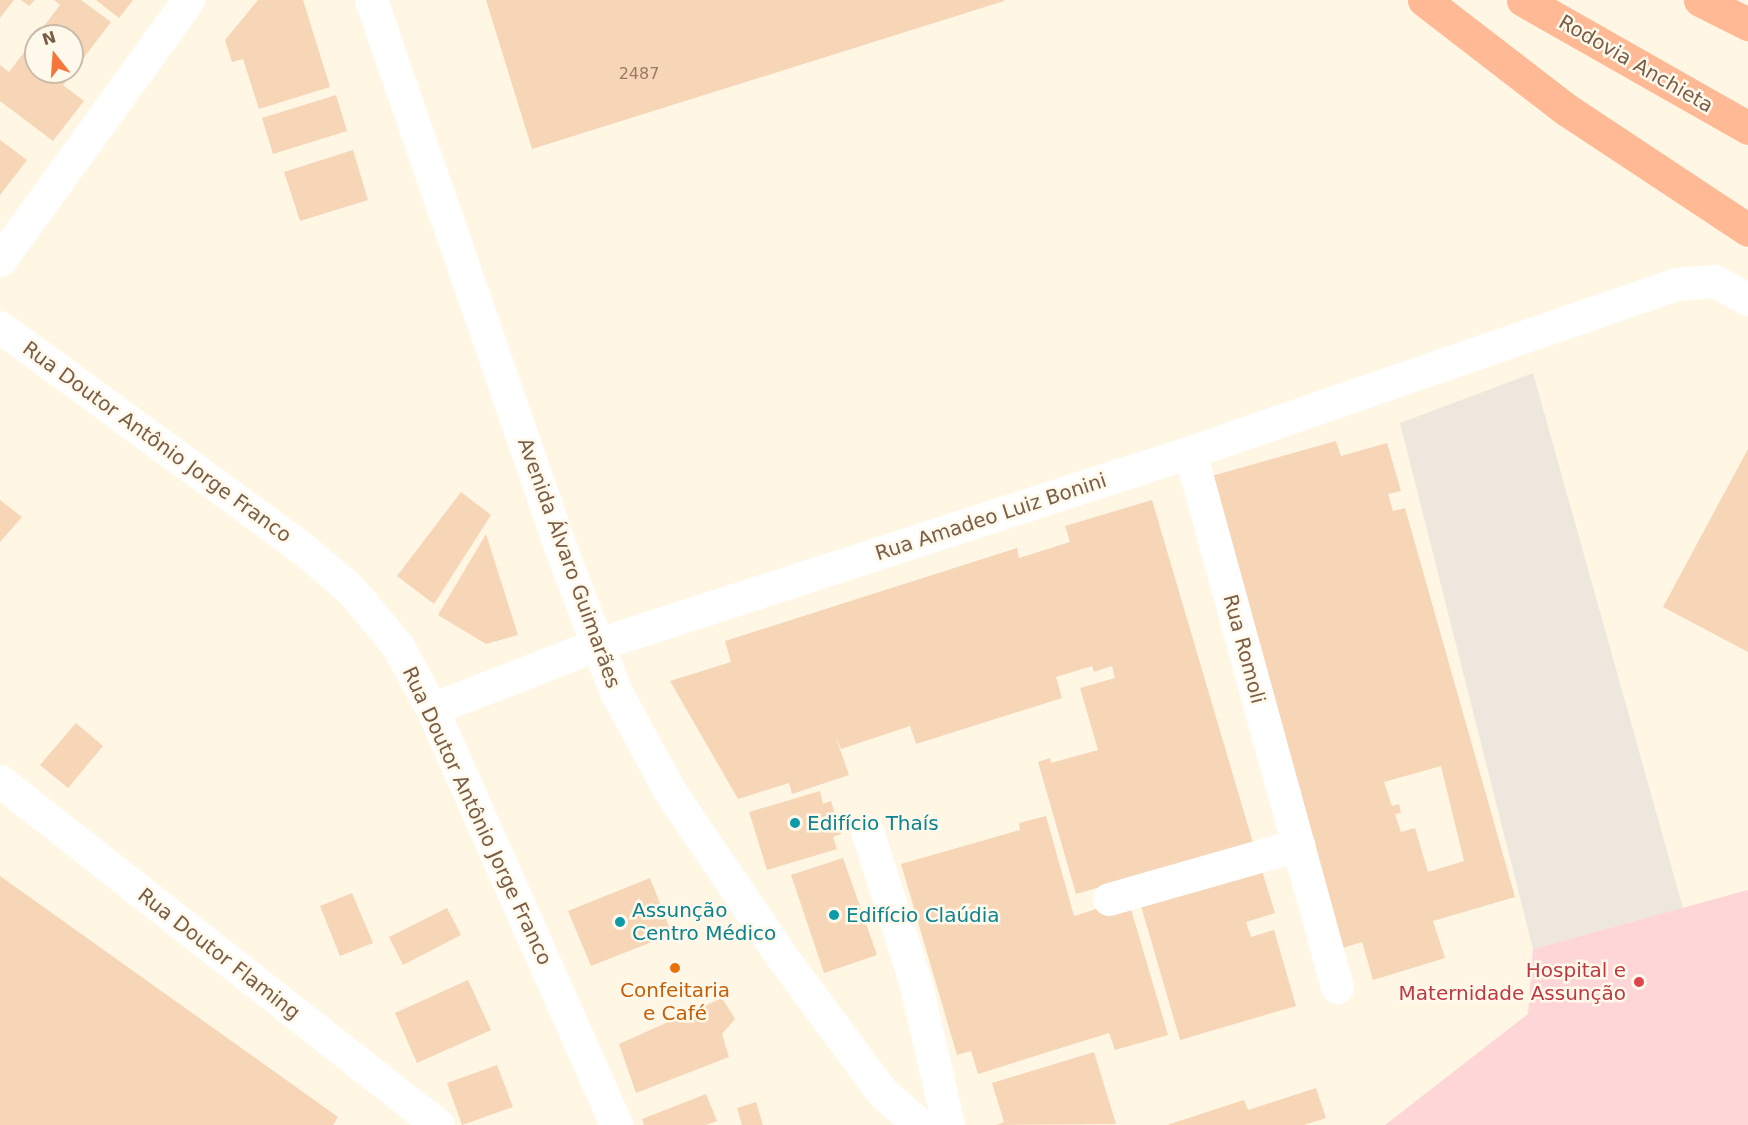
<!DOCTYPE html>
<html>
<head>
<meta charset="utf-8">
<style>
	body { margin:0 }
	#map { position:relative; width:1748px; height:1125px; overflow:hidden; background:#fff6e4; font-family:"DejaVu Sans",sans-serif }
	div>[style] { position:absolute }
	.industrial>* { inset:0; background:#eee7de }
	.medical>* { inset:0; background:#fed6d7 }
	.building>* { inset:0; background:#f7d6b8 }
	.minor>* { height:33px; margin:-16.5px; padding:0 16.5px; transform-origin:16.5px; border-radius:16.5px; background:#fff }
	.highway>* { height:33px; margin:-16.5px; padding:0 16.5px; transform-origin:16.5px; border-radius:16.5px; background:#ffb994 }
	.dots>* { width:16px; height:16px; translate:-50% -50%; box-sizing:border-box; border:3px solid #fff9ec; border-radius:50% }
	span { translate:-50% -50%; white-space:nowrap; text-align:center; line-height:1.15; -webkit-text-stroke:5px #fff9ec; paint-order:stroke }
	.number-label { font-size:16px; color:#997b62 }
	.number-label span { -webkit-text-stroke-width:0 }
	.street-label { font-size:20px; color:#7a5d46 }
	.culture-label { font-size:20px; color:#0d838f }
	.left { translate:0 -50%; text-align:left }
	.health-label { font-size:20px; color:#be3a42 }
	.right { translate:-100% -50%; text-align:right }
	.food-label { font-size:20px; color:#c56008 }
	.north { position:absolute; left:24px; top:24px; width:60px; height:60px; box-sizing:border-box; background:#fff9ec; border:2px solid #cabbaa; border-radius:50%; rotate:343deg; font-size:16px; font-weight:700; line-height:24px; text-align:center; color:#7a5d46 }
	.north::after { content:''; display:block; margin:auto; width:21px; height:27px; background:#f5753c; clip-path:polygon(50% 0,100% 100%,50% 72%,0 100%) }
</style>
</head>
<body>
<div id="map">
	<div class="industrial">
		<i style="clip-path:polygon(1533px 373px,1683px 908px,1533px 949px,1400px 423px)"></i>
	</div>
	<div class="medical">
		<i style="clip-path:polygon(1748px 890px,1748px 1125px,1385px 1125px,1528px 1014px,1533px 949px)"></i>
	</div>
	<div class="building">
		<i style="clip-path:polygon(0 0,14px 0,0 18px)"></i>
		<i style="clip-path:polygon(21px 0,35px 0,29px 6px)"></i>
		<i style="clip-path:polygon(evenodd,54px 0,81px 0,111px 22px,63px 85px,84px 101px,53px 141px,0 101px,0 65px,9px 72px,60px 5px,54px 0,36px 36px,72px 36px,72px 72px,36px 72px,36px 36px)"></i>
		<i style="clip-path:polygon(96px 0,133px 0,119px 18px)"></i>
		<i style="clip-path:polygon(258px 0,303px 0,330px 87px,259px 109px,243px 59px,232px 62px,225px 40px)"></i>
		<i style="clip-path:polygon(486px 0,1004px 0,1004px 1px,532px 149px)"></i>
		<i style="clip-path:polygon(336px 95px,347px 131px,273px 154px,262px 118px)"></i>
		<i style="clip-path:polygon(0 140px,27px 160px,0 195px)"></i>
		<i style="clip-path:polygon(353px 150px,368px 200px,300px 221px,284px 172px)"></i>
		<i style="clip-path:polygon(evenodd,1336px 441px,1341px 456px,1387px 443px,1401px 491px,1388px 494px,1393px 511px,1405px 508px,1515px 897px,1433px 921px,1445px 958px,1373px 980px,1362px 942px,1343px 948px,1208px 477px,1336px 441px,1441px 766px,1464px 861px,1428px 872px,1415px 828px,1401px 832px,1395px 814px,1401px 813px,1399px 804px,1392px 806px,1384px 782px,1441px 766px)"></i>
		<i style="clip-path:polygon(1748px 449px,1748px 652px,1663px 607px)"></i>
		<i style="clip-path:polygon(461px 492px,491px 515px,434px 604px,397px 576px)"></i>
		<i style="clip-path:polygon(0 500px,22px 517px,0 542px)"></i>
		<i style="clip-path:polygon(1152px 500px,1253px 843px,1076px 894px,1038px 762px,1050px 758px,1051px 763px,1098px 750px,1080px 688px,1115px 678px,1112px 666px,1094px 672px,1092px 666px,1056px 677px,1062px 698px,916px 744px,910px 726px,841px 749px,835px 735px,849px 775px,792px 794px,789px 783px,738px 799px,670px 681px,731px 662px,725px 641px,1017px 548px,1019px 558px,1070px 542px,1065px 526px)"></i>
		<i style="clip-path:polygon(486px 534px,518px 635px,486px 644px,438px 615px)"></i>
		<i style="clip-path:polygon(76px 723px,103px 746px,68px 788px,40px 765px)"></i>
		<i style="clip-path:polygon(820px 791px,823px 804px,831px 801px,841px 834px,833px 837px,837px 849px,767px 870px,749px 812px)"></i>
		<i style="clip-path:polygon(1046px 816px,1074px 916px,1128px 899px,1168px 1035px,1115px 1050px,1109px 1033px,978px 1074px,971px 1051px,957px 1055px,901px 864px,1020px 830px,1019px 823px)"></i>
		<i style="clip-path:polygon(843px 858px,877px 955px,824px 973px,791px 875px)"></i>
		<i style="clip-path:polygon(1260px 864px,1275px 913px,1246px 922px,1251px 937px,1274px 930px,1296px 1006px,1180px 1040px,1139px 899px)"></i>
		<i style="clip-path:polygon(0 876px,338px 1117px,333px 1125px,0 1125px)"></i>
		<i style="clip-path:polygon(650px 878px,672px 934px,591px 966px,568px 911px)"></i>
		<i style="clip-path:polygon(352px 893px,373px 943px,340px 956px,320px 906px)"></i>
		<i style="clip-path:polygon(447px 908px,461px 935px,403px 965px,389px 937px)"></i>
		<i style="clip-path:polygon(468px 980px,491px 1030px,417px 1063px,395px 1013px)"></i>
		<i style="clip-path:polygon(722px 998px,735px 1019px,722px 1034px,729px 1057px,636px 1093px,619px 1044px)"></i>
		<i style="clip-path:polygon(1094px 1052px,1116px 1124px,996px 1125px,1004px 1122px,992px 1083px)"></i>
		<i style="clip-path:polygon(497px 1065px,513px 1107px,462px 1125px,447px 1083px)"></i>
		<i style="clip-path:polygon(1316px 1088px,1326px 1118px,1304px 1125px,1167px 1125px,1244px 1100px,1248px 1110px)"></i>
		<i style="clip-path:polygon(706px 1094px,717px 1121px,706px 1125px,644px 1125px,642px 1119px)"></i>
		<i style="clip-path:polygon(756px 1102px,763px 1125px,742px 1125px,737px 1108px)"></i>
	</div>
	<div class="minor">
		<i style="left:371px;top:0;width:587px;rotate:70.92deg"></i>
		<i style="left:563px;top:555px;width:145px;rotate:68.9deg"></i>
		<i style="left:615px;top:690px;width:114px;rotate:61.6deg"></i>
		<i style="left:669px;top:790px;width:202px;rotate:55.9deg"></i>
		<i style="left:782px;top:957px;width:168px;rotate:53.5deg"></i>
		<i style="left:882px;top:1092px;width:50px;rotate:41deg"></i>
		<i style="left:0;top:260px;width:321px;rotate:-54.1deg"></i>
		<i style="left:0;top:327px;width:376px;rotate:36.2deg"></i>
		<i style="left:303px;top:549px;width:63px;rotate:40.5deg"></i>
		<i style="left:351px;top:590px;width:72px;rotate:50.1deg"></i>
		<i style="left:397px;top:645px;width:73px;rotate:61.3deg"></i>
		<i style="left:432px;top:709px;width:455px;rotate:66.1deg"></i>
		<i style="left:1190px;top:452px;width:555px;rotate:74.64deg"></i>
		<i style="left:432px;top:709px;width:175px;rotate:-21.4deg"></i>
		<i style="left:595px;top:645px;width:626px;rotate:-17.97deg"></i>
		<i style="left:1190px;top:452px;width:514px;rotate:-19.07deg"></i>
		<i style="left:1676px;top:284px;width:39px;rotate:-4deg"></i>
		<i style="left:1715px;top:281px;width:38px;rotate:29deg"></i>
		<i style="left:0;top:781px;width:557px;rotate:38.15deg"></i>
		<i style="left:867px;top:831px;width:157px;rotate:72.3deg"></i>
		<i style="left:915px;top:981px;width:148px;rotate:77.1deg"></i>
		<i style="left:1109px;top:899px;width:197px;rotate:-15.9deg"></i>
	</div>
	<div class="highway">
		<i style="left:1424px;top:0;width:180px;rotate:37.6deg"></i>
		<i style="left:1567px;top:110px;width:217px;rotate:33.5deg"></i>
		<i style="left:1523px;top:0;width:259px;rotate:29.6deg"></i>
		<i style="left:1700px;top:0;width:54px;rotate:26.6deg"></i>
	</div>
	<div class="dots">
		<i style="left:795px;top:823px;background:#0f9aa8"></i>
		<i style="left:834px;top:915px;background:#0f9aa8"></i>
		<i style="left:620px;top:922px;background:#0f9aa8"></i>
		<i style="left:675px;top:968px;background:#e8710a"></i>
		<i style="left:1639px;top:982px;background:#e0444e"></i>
	</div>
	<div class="number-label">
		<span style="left:639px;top:74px">2487</span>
	</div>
	<div class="street-label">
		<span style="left:1636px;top:64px;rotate:30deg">Rodovia Anchieta</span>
		<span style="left:157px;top:442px;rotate:36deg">Rua Doutor Antônio Jorge Franco</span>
		<span style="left:991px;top:517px;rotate:-18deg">Rua Amadeo Luiz Bonini</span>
		<span style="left:569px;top:563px;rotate:70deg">Avenida Álvaro Guimarães</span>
		<span style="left:1244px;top:649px;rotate:75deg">Rua Romoli</span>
		<span style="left:477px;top:816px;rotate:65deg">Rua Doutor Antônio Jorge Franco</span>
		<span style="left:219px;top:954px;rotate:38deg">Rua Doutor Flaming</span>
	</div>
	<div class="culture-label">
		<span class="left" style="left:807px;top:823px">Edifício Thaís</span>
		<span class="left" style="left:632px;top:922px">Assunção<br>Centro Médico</span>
		<span class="left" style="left:846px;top:915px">Edifício Claúdia</span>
	</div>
	<div class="health-label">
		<span class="right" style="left:1626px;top:982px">Hospital e<br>Maternidade Assunção</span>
	</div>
	<div class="food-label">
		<span style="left:675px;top:1002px">Confeitaria<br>e Café</span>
	</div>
	<div class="north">N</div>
</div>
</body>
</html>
